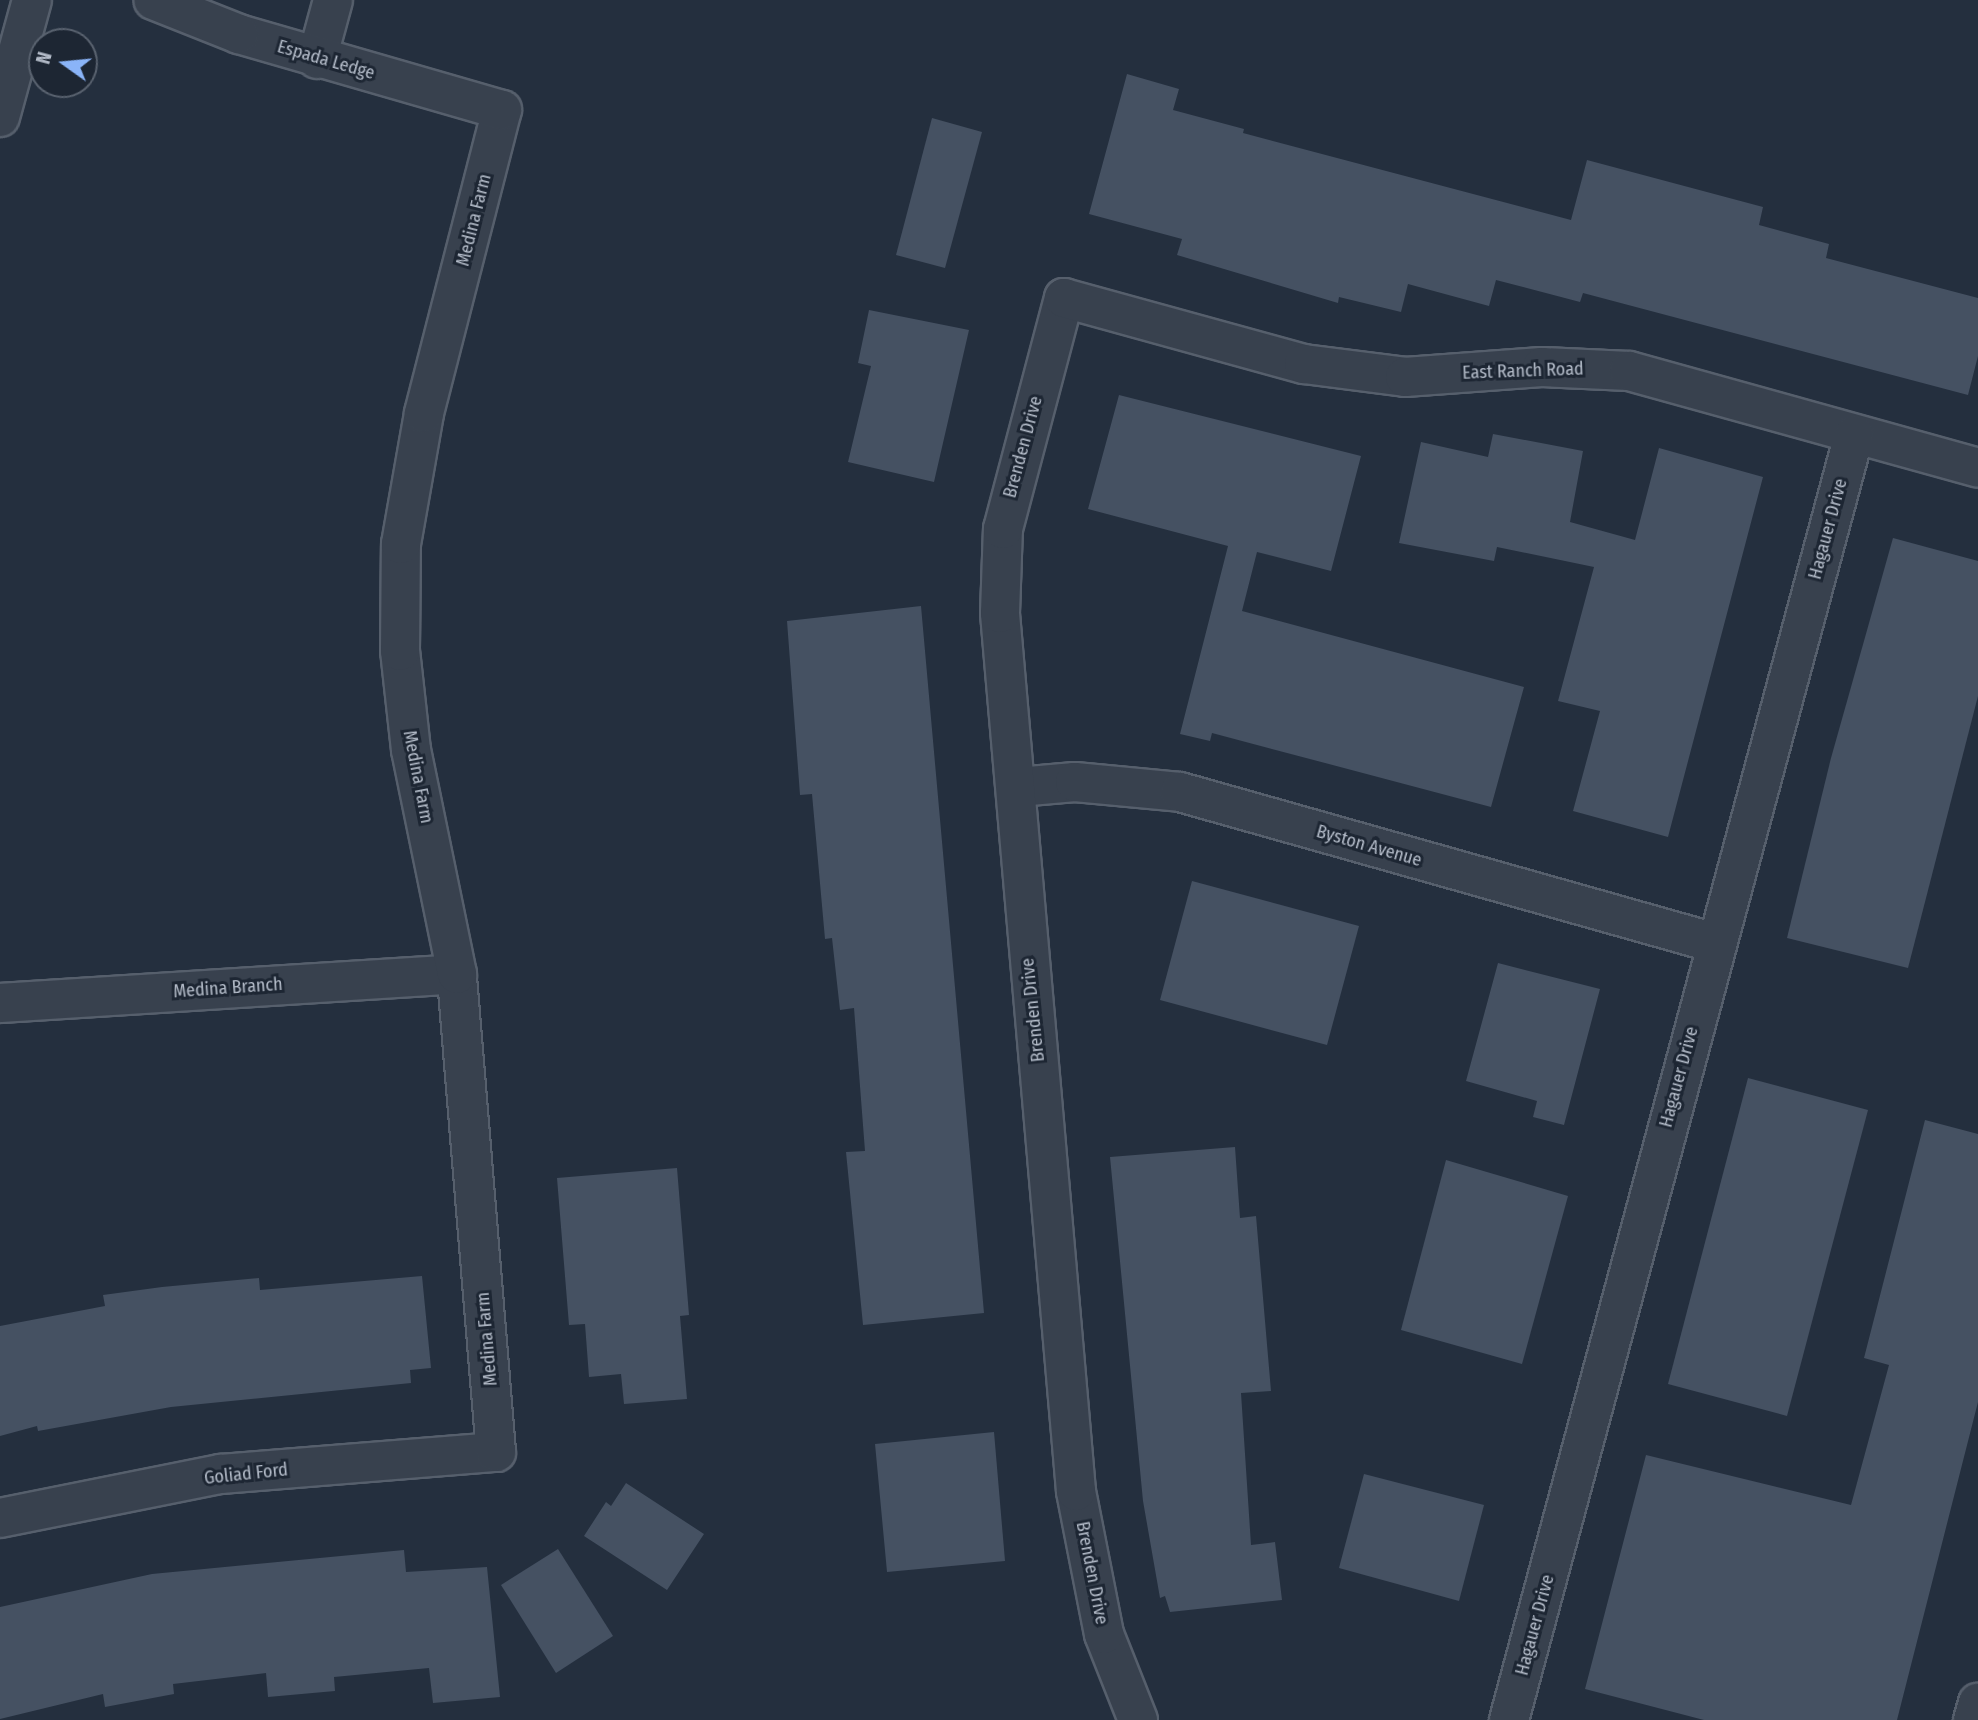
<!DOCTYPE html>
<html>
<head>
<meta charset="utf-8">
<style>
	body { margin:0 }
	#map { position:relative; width:1978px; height:1720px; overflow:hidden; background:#242f3e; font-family:"Fira Sans Condensed",sans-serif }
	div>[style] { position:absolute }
	.building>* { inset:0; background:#455162 }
	.roads { filter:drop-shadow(2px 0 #565f6c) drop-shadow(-2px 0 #565f6c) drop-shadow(0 2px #565f6c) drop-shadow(0 -2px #565f6c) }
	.minor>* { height:38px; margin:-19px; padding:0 19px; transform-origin:19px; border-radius:19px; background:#38414e }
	span { translate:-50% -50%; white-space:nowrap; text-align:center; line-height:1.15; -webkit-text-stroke:6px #1d2633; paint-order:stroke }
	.street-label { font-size:18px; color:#b4bcc9 }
	.north { position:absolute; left:28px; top:28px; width:70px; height:70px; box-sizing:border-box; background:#1d2633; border:2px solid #59626f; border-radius:50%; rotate:285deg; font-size:19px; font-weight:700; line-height:28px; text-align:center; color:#b4bcc9 }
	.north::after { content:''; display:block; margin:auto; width:24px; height:32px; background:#8ab4f8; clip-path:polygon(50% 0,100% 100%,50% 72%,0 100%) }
</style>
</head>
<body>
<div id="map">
	<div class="building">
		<i style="clip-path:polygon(1127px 74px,1179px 89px,1173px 110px,1244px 129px,1243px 133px,1571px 220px,1587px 160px,1763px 207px,1759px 225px,1829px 244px,1826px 258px,1978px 298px,1978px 356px,1968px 395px,1583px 293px,1580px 302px,1496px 280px,1489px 306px,1408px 284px,1401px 312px,1339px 297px,1338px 303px,1177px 255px,1182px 239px,1089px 214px)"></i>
		<i style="clip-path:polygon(932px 118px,982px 132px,945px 268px,896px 255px)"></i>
		<i style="clip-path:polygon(869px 310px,969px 330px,934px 482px,848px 462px,871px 366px,858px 363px)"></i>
		<i style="clip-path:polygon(1119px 395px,1361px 456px,1331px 571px,1257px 552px,1242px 611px,1524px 687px,1491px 807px,1212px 733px,1210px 741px,1180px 734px,1228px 546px,1088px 509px)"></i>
		<i style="clip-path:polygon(1493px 434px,1583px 451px,1570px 522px,1635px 540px,1659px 448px,1763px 477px,1668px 837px,1573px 811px,1600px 711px,1558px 701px,1594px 567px,1497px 547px,1494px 561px,1399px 543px,1421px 442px,1488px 457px)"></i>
		<i style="clip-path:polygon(1893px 538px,1978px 561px,1978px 696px,1908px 968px,1787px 938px,1831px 758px)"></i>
		<i style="clip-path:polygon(921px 606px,984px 1313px,863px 1325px,846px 1152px,865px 1151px,854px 1008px,840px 1010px,832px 938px,825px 939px,812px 794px,800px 795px,787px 621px)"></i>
		<i style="clip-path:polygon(1192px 881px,1359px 926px,1327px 1045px,1160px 1000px)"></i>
		<i style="clip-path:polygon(1498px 963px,1600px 989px,1564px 1125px,1533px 1117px,1537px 1101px,1466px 1081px)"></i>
		<i style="clip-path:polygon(1748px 1078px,1868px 1110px,1787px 1416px,1668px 1384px)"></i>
		<i style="clip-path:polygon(1925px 1120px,1978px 1134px,1978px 1402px,1897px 1720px,1704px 1720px,1585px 1689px,1646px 1455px,1851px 1505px,1889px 1365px,1864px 1358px)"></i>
		<i style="clip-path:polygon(1235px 1147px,1240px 1218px,1256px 1216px,1271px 1391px,1241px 1393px,1251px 1545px,1275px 1542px,1282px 1600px,1170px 1612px,1165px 1596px,1160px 1598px,1143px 1501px,1110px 1157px)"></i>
		<i style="clip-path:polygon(1446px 1160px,1568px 1196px,1522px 1364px,1401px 1330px)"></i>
		<i style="clip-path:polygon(677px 1168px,689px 1315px,680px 1316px,687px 1399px,624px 1404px,621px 1374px,589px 1377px,585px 1324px,569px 1325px,557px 1178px)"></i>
		<i style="clip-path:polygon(422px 1276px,431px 1368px,410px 1370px,411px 1383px,171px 1407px,38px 1431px,37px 1426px,0 1436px,0 1326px,105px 1306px,103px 1295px,162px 1287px,259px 1278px,260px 1290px)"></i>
		<i style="clip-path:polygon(994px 1432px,1005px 1561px,887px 1572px,875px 1444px)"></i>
		<i style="clip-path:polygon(1364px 1474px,1484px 1505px,1459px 1601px,1339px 1568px)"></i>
		<i style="clip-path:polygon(626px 1483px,704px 1534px,667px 1590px,584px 1536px,606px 1502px,611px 1506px)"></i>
		<i style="clip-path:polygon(558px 1549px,613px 1636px,556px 1673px,501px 1585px)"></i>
		<i style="clip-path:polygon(404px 1550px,406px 1572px,487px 1567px,500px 1697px,433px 1703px,429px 1668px,334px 1677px,335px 1691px,268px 1697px,266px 1673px,173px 1684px,174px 1694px,105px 1707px,103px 1694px,0 1719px,0 1607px,152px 1574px)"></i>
	</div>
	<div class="roads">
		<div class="minor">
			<i style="left:317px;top:59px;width:61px;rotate:-74.8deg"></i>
			<i style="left:0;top:117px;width:121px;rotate:-74.7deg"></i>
			<i style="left:1018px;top:787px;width:57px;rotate:-5deg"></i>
			<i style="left:1075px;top:782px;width:105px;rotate:5.4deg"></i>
			<i style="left:1180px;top:792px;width:556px;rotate:15.76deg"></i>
			<i style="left:0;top:1003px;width:458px;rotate:-3.6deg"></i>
			<i style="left:0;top:1518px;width:225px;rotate:-11.3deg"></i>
			<i style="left:221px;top:1474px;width:276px;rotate:-4.6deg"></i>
			<i style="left:496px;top:1452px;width:480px;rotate:-94.7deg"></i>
			<i style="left:457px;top:974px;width:229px;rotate:-101.6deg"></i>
			<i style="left:411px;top:750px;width:100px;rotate:-96.3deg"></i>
			<i style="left:400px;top:651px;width:107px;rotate:-89.5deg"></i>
			<i style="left:401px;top:544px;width:133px;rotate:-80deg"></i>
			<i style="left:424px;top:413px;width:313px;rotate:-75.6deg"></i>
			<i style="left:502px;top:110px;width:274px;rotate:-163.9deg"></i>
			<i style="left:239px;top:34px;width:92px;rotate:-158.4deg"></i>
			<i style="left:1138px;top:1720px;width:92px;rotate:-111.6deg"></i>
			<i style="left:1104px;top:1634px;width:146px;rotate:-101.1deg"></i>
			<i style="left:1076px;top:1491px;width:881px;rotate:-94.95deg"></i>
			<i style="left:1000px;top:613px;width:84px;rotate:-88deg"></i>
			<i style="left:1003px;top:529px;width:239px;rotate:-75.2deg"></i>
			<i style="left:1064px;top:298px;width:249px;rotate:15.4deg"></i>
			<i style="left:1304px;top:364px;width:102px;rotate:7.3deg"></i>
			<i style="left:1405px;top:377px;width:137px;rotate:-4.2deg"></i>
			<i style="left:1542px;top:367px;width:87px;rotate:2.6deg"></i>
			<i style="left:1629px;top:371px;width:362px;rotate:15.5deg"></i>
			<i style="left:1509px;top:1720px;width:1331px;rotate:-74.97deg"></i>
			<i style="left:1973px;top:1720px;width:18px;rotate:-74deg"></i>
		</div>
	</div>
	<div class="street-label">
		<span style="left:326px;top:60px;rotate:16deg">Espada Ledge</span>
		<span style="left:474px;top:220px;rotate:-76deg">Medina Farm</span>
		<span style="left:1523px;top:371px;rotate:-2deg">East Ranch Road</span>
		<span style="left:1023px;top:447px;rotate:-75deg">Brenden Drive</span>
		<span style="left:1828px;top:529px;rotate:-75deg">Hagauer Drive</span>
		<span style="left:418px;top:777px;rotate:79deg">Medina Farm</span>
		<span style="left:1369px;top:846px;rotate:16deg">Byston Avenue</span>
		<span style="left:228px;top:988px;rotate:-4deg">Medina Branch</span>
		<span style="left:1033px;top:1010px;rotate:-96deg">Brenden Drive</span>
		<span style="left:1679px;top:1077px;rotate:-75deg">Hagauer Drive</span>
		<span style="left:487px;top:1339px;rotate:-95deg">Medina Farm</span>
		<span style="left:246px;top:1474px;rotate:-6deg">Goliad Ford</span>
		<span style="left:1092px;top:1573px;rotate:79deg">Brenden Drive</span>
		<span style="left:1535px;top:1625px;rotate:-75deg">Hagauer Drive</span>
	</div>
	<div class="north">N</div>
</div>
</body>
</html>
